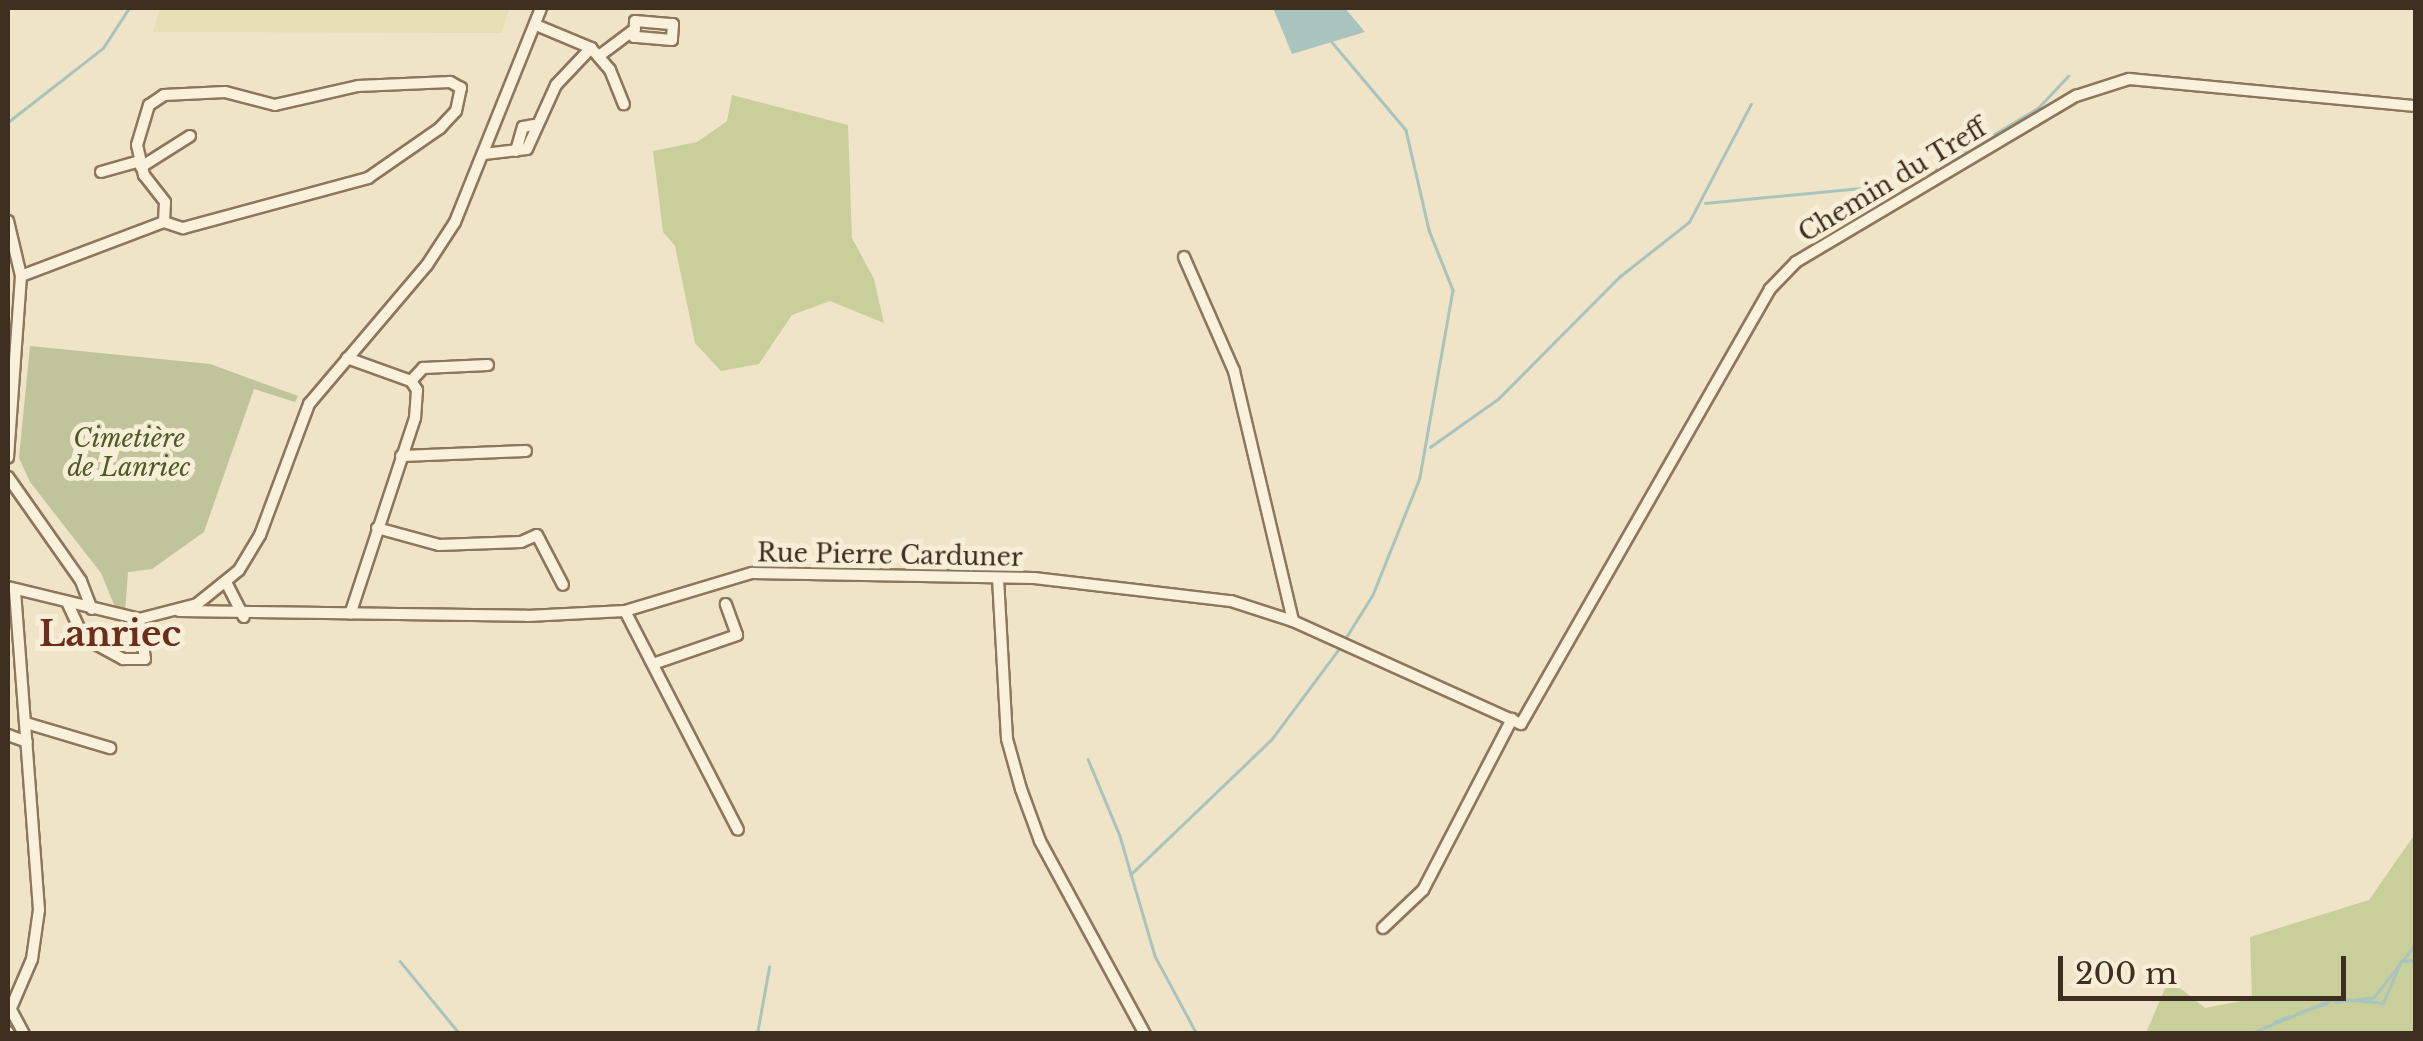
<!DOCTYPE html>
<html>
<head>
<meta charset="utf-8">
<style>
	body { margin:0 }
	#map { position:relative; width:2423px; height:1041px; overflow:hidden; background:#f0e4c8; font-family:"Libre Baskerville",serif }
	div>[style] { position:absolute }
	.farmland>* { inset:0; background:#e6deb5 }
	.green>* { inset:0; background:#c9cf9b }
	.cemetery>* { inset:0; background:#bfc49a }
	.water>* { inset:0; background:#a9c4bc }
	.stream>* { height:2.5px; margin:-1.25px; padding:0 1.25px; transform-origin:1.25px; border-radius:1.25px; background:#a9c4bc }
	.roads { filter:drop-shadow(2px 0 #8d765c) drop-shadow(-2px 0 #8d765c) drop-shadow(0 2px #8d765c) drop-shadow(0 -2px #8d765c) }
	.minor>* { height:10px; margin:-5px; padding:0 5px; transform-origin:5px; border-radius:5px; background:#faf1dc }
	span { translate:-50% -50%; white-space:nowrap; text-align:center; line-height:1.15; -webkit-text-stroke:10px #f7eed8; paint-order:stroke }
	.street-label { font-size:25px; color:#3d2e20 }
	.park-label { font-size:25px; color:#4d5a26; font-style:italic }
	.district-label { font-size:35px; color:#6b2e1e; font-weight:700 }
	.frame { position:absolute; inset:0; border:10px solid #3d2e20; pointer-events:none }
	.scale { position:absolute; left:2058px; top:956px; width:288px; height:45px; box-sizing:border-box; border:5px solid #3d2e20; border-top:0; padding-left:12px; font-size:30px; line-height:35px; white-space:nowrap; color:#3d2e20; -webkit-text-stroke:8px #f7eed8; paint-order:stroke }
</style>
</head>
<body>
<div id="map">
	<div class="farmland">
		<i style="clip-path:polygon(160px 8px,510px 8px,501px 33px,153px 32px)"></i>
	</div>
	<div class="green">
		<i style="clip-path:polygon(732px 95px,848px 125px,852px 238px,874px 279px,884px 323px,830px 301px,792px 315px,759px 364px,721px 371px,695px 343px,675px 246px,663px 232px,653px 151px,697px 142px,727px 121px)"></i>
		<i style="clip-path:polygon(2415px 834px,2415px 1033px,2146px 1033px,2169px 979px,2205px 1008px,2252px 999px,2250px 937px,2369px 900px)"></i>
	</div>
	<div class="cemetery">
		<i style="clip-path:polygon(30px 346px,210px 364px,298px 396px,295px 402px,254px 389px,204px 532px,152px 569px,128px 572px,125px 613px,117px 612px,101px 573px,30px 482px,19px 458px)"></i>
	</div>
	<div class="water">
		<i style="clip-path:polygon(1273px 8px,1345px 8px,1365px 32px,1292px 54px)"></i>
	</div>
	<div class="stream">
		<i style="left:1332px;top:42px;width:115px;rotate:49.9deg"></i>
		<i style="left:1406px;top:130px;width:103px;rotate:77deg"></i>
		<i style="left:1429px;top:230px;width:65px;rotate:68.2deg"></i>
		<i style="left:1453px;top:290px;width:191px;rotate:100deg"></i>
		<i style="left:1420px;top:478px;width:126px;rotate:111.9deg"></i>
		<i style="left:1373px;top:595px;width:53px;rotate:121.9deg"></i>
		<i style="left:8px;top:122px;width:120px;rotate:-37.9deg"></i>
		<i style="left:103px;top:48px;width:48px;rotate:-57deg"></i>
		<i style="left:1705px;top:203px;width:209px;rotate:-5.5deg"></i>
		<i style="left:1913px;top:183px;width:146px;rotate:-31deg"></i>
		<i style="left:2038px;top:108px;width:44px;rotate:-46.8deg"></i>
		<i style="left:1430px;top:447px;width:83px;rotate:-35.2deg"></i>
		<i style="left:1498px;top:399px;width:172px;rotate:-45.2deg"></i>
		<i style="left:1619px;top:277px;width:89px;rotate:-38.2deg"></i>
		<i style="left:1689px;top:222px;width:133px;rotate:-62.3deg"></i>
		<i style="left:1088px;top:759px;width:83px;rotate:67.4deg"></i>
		<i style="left:1120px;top:836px;width:125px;rotate:73.7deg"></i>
		<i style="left:1155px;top:956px;width:89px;rotate:61.7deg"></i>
		<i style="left:1130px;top:875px;width:195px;rotate:-43.8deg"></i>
		<i style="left:1271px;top:740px;width:117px;rotate:-53.3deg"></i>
		<i style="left:400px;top:961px;width:94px;rotate:50.6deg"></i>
		<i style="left:2335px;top:1002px;width:39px;rotate:-7deg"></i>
		<i style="left:2374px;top:997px;width:68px;rotate:-52.1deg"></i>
		<i style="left:2297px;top:1013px;width:32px;rotate:-18deg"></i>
		<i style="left:2274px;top:1022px;width:16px;rotate:-22deg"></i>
		<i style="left:757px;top:1034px;width:68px;rotate:-79.8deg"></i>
		<i style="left:2249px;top:1034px;width:94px;rotate:-22.5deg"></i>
		<i style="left:2336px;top:998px;width:47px;rotate:6.1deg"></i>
		<i style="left:2383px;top:1003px;width:46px;rotate:-66.8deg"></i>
		<i style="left:2401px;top:961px;width:15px;rotate:-4deg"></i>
	</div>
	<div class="roads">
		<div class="minor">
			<i style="left:635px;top:21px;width:38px;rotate:5deg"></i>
			<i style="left:673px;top:24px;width:16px;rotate:94deg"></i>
			<i style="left:672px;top:40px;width:38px;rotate:-175deg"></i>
			<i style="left:634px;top:37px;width:16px;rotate:-86deg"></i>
			<i style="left:536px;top:25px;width:60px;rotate:22.7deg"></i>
			<i style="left:591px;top:48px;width:29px;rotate:49deg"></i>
			<i style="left:610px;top:70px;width:37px;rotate:68deg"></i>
			<i style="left:599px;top:56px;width:45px;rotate:-36.9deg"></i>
			<i style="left:516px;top:151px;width:25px;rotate:-74deg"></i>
			<i style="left:523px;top:127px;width:10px;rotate:-11deg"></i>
			<i style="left:484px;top:154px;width:43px;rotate:-6.6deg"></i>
			<i style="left:527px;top:149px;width:70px;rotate:-65.6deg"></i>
			<i style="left:556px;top:85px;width:51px;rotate:-46.6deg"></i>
			<i style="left:141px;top:167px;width:58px;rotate:-32.3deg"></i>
			<i style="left:101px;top:172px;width:41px;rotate:-15.8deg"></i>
			<i style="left:8px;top:221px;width:57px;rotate:76.7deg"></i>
			<i style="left:21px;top:276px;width:182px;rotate:94.1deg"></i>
			<i style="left:1184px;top:257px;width:124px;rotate:66.3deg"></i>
			<i style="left:1234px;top:371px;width:257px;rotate:76.7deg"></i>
			<i style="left:21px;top:276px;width:153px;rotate:-20.7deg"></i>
			<i style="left:164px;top:222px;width:20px;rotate:18deg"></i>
			<i style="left:183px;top:228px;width:192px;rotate:-15.1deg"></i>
			<i style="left:368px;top:178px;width:88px;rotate:-34.8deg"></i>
			<i style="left:440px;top:128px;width:23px;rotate:-47deg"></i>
			<i style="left:456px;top:111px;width:24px;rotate:-78deg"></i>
			<i style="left:461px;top:88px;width:13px;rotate:-151deg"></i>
			<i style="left:450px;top:82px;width:92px;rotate:177.5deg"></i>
			<i style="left:358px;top:86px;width:85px;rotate:167.1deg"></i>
			<i style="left:275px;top:105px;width:52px;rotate:-165.4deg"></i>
			<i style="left:225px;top:92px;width:61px;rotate:177.2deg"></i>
			<i style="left:164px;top:95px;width:18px;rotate:146deg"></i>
			<i style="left:149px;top:105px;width:42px;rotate:106.7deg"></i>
			<i style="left:137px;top:145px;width:31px;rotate:77deg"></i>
			<i style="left:144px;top:175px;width:34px;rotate:52deg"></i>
			<i style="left:165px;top:202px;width:20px;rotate:93deg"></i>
			<i style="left:347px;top:358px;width:68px;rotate:19.8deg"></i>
			<i style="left:411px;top:381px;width:11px;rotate:56deg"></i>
			<i style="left:417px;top:390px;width:28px;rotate:94deg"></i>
			<i style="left:415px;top:418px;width:206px;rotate:108.3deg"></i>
			<i style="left:411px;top:381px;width:18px;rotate:-47deg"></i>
			<i style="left:423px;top:368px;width:65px;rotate:-2.6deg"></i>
			<i style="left:401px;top:456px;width:125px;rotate:-2.3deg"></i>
			<i style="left:8px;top:477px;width:127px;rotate:54.9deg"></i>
			<i style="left:81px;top:581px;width:30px;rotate:69deg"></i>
			<i style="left:377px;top:528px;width:64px;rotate:15.3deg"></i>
			<i style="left:439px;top:545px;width:82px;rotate:-2.1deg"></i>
			<i style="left:521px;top:542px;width:17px;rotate:-24deg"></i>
			<i style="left:537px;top:535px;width:56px;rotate:62.5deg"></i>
			<i style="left:998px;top:578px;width:161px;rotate:86.8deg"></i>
			<i style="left:1007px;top:739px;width:52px;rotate:74.4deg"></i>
			<i style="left:1021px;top:789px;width:55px;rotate:69.9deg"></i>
			<i style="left:1040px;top:841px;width:220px;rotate:61.5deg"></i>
			<i style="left:227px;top:584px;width:37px;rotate:63deg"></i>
			<i style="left:8px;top:587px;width:135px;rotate:13.7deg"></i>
			<i style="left:139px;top:619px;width:60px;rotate:-14.5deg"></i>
			<i style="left:197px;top:604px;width:54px;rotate:-39deg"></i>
			<i style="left:239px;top:570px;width:41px;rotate:-59deg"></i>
			<i style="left:260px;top:535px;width:140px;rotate:-69.5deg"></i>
			<i style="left:309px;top:404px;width:182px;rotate:-49.7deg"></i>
			<i style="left:427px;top:265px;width:51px;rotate:-56.9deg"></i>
			<i style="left:455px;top:222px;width:231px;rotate:-68.1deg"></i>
			<i style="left:67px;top:602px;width:38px;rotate:65deg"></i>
			<i style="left:83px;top:637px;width:46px;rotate:28.8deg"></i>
			<i style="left:123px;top:659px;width:22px"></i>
			<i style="left:145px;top:659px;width:40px;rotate:-98.5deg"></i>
			<i style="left:179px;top:611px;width:348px;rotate:0.8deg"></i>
			<i style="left:527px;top:616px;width:98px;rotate:-2.9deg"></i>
			<i style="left:625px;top:611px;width:133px;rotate:-16.7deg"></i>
			<i style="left:752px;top:573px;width:282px;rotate:1deg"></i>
			<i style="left:1034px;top:578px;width:198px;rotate:6.7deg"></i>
			<i style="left:1231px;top:601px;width:65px;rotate:17.9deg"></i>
			<i style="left:1293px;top:621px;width:250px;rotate:24.3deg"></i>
			<i style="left:1521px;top:724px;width:501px;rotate:-60.21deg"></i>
			<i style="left:1770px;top:289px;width:37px;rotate:-46deg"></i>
			<i style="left:1796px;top:262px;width:326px;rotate:-30.7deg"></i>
			<i style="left:2076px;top:96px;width:56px;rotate:-17.8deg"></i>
			<i style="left:2129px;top:79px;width:288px;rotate:5.4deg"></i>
			<i style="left:625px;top:611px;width:246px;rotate:62.7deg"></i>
			<i style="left:653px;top:664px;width:89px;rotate:-19deg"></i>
			<i style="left:737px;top:635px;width:33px;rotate:-110deg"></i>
			<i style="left:26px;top:723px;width:88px;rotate:16.6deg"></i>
			<i style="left:8px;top:735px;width:20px;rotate:20deg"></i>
			<i style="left:1383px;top:928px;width:55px;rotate:-43.5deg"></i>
			<i style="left:1423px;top:890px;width:193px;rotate:-62.5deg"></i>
			<i style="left:8px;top:1004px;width:34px;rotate:62deg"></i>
			<i style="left:8px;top:1015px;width:61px;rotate:-66.8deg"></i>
			<i style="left:32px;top:959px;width:49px;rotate:-81.9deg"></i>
			<i style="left:39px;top:910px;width:322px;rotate:-94.3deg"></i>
			<i style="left:8px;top:1032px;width:2px;rotate:63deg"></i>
		</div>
	</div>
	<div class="street-label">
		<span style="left:1893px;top:181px;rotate:-31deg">Chemin du Treff</span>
		<span style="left:890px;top:556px;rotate:1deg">Rue Pierre Carduner</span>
	</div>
	<div class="park-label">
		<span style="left:129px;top:454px">Cimetière<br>de Lanriec</span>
	</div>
	<div class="district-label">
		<span style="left:110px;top:634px">Lanriec</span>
	</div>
	<div class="frame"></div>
	<div class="scale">200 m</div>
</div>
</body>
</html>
